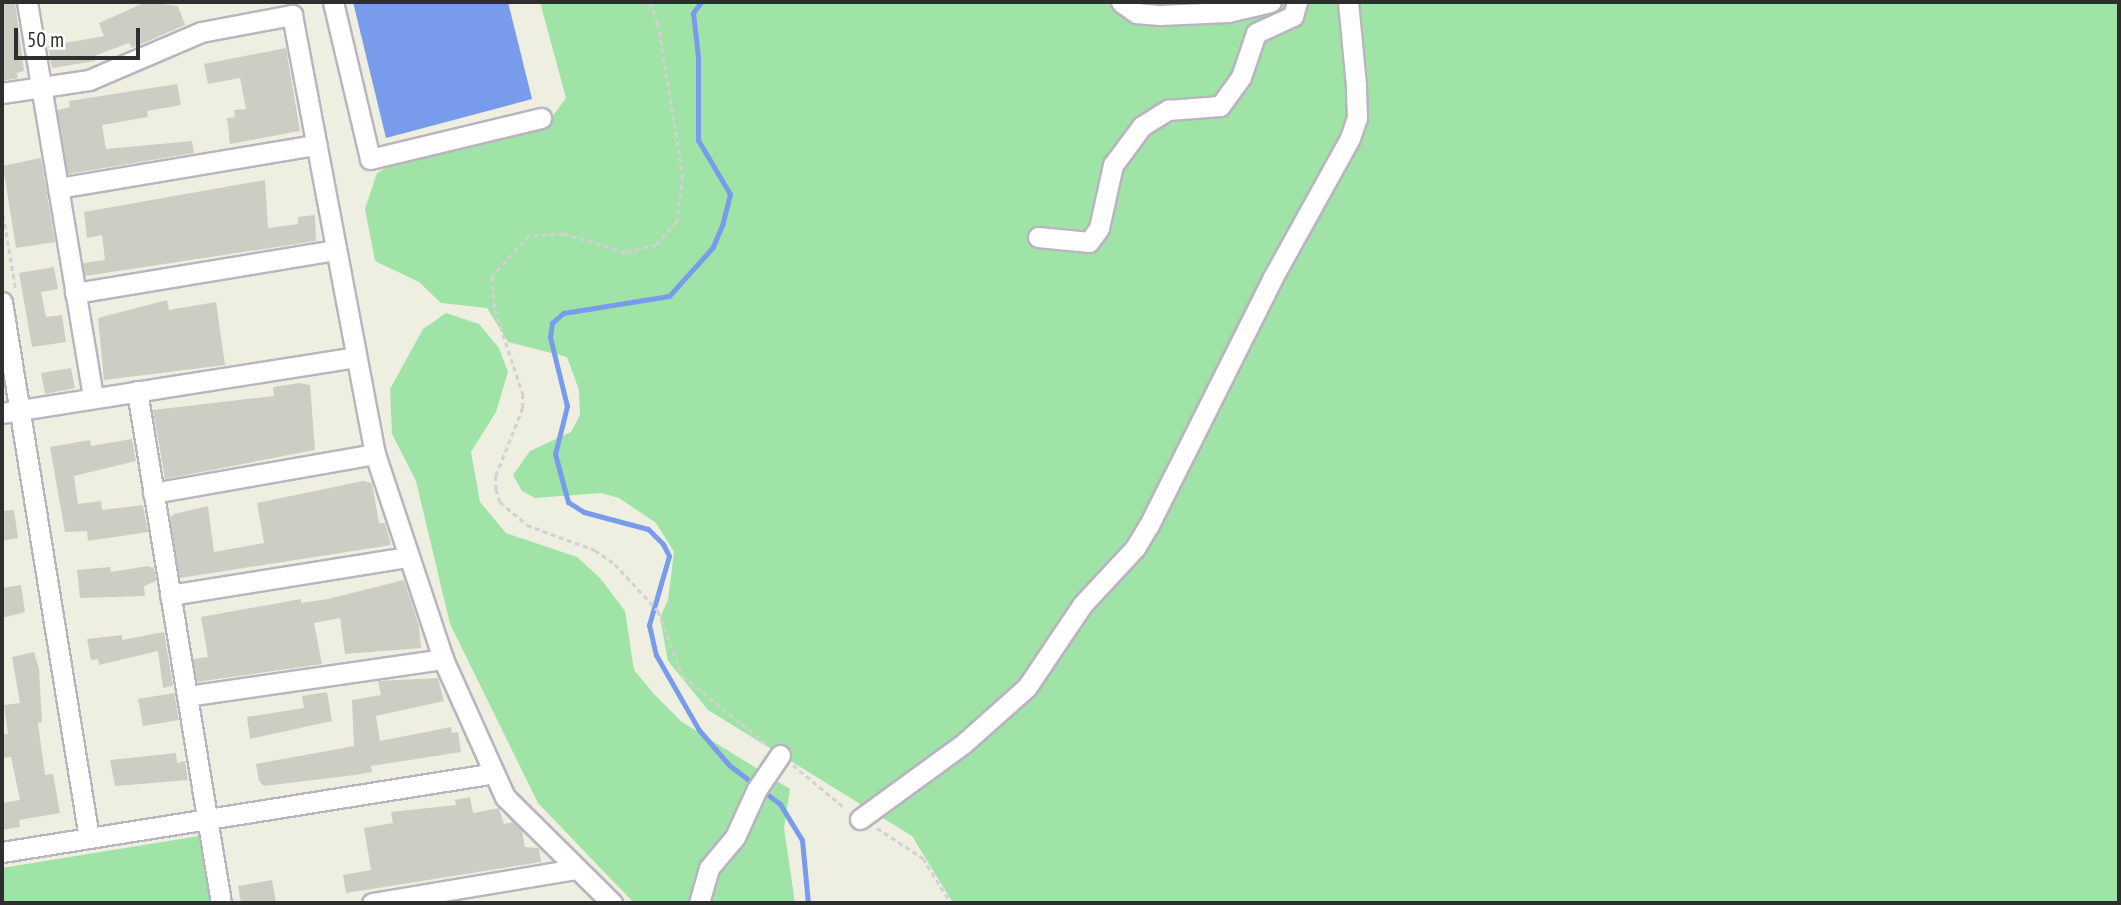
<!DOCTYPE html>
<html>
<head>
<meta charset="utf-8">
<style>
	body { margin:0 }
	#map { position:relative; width:2121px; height:905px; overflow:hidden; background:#eeefe1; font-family:"PT Sans Narrow",sans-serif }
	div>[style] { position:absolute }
	.green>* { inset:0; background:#a0e3a7 }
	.water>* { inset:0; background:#799bec }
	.stream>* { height:5px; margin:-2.5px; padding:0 2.5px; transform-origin:2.5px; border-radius:2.5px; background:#799bec }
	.building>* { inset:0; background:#cdcec3 }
	.path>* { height:2.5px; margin-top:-1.25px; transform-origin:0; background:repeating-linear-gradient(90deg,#d1d1d1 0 5px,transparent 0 8.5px) }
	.roads { filter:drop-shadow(2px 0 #b8b4c0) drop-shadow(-2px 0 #b8b4c0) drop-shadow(0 2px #b8b4c0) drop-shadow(0 -2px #b8b4c0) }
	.minor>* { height:19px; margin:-9.5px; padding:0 9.5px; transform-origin:9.5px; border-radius:9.5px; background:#fff }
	span { translate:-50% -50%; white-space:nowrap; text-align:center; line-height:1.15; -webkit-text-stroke:5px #fff; paint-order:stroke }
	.frame { position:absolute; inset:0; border:4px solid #2e2e2e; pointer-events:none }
	.scale { position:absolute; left:14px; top:28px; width:126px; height:32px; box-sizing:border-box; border:4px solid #2e2e2e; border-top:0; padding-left:9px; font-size:21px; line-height:24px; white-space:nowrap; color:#2e2e2e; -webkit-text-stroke:5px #fff; paint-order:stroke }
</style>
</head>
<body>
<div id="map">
	<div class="green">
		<i style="clip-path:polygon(540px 2px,2119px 2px,2119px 903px,953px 903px,912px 836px,708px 710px,668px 661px,660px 618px,668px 600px,674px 552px,656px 523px,619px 498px,601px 493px,535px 498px,522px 491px,513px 475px,530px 451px,571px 432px,580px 415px,579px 390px,567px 357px,508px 342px,487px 308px,441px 303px,419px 282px,375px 261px,365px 209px,377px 173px,416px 150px,546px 125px,566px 98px)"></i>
		<i style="clip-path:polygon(446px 313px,479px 324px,499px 348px,508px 372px,496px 412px,471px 452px,480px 502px,506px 533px,577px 557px,600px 578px,625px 611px,634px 670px,654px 694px,682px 722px,790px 789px,784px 828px,795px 903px,634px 903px,538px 803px,450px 624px,416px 481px,392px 434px,390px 389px,423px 329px)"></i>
		<i style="clip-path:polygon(199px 836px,210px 903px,2px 903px,2px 868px)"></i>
	</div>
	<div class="water">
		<i style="clip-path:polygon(353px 2px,508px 2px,532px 99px,386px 138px)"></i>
	</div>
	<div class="stream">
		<i style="left:701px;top:2px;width:14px;rotate:126deg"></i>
		<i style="left:693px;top:13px;width:44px;rotate:83.5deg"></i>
		<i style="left:698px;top:57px;width:83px;rotate:90deg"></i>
		<i style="left:698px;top:140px;width:63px;rotate:59.3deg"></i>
		<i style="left:730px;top:194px;width:30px;rotate:104deg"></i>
		<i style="left:723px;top:223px;width:26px;rotate:113deg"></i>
		<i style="left:713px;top:247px;width:66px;rotate:131.9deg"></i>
		<i style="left:669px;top:296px;width:107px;rotate:170.9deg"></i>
		<i style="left:563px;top:313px;width:15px;rotate:138deg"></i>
		<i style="left:552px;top:323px;width:14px;rotate:98deg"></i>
		<i style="left:550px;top:337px;width:71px;rotate:76.2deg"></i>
		<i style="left:567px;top:406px;width:49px;rotate:104deg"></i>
		<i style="left:555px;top:454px;width:50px;rotate:74.8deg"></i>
		<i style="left:568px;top:502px;width:19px;rotate:32deg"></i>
		<i style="left:584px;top:512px;width:66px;rotate:14.9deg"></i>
		<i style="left:648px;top:529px;width:21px;rotate:45deg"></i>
		<i style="left:663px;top:544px;width:13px;rotate:63deg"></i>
		<i style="left:669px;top:556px;width:72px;rotate:106.2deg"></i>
		<i style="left:649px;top:625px;width:31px;rotate:77deg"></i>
		<i style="left:656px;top:655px;width:86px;rotate:60.2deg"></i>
		<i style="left:699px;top:730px;width:46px;rotate:49.4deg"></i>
		<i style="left:729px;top:765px;width:64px;rotate:37.4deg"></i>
		<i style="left:780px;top:804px;width:42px;rotate:58.6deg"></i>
		<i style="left:802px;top:840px;width:63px;rotate:84.6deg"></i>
	</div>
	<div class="building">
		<i style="clip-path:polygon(2px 2px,15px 2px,24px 71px,17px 73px,18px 78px,2px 81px)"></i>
		<i style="clip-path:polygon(146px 2px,178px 6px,185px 25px,132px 48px,129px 43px,94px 56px,95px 61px,52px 68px,48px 46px,104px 36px,99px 23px)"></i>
		<i style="clip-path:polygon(286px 48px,300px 131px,230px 144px,227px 118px,235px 117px,234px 110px,246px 109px,240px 78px,208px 84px,204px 64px)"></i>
		<i style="clip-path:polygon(177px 84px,181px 105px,147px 111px,148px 117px,102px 125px,106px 149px,192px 141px,194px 153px,68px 174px,57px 110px,70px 107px,69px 101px)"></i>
		<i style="clip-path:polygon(41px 158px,55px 242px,16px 248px,3px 166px)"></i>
		<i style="clip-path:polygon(265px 180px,268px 228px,298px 224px,298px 217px,315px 215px,316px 241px,85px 276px,83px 263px,105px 260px,102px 235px,87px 238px,84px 212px)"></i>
		<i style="clip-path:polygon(54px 267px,58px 289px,41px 292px,46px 317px,62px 315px,66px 342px,32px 347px,19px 273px)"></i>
		<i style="clip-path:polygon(167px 300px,169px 310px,216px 302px,225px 365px,104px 380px,98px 318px)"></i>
		<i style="clip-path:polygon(71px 368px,75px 388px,45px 394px,41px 373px)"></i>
		<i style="clip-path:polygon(300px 383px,310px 385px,315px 450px,165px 479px,153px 410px,274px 396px,273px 387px)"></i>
		<i style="clip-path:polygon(132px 439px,136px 461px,74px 476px,78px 504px,101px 501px,102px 510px,143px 505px,148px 532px,88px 541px,87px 531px,65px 532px,50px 447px,90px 440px,91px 446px)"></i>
		<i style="clip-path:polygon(363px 481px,372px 483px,379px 523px,385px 523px,391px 545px,180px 578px,170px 518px,174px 514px,208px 506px,214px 552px,264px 543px,257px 503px)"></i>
		<i style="clip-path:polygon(14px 510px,18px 538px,2px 541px,2px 511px)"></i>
		<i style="clip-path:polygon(148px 566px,154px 568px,156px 581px,144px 586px,145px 596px,80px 598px,77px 570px,110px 567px,111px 572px)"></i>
		<i style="clip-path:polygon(404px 580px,419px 626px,421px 648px,345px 654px,340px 618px,314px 623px,322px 664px,197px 682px,193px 659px,208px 657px,201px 617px,301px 599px,301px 603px,328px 599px)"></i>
		<i style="clip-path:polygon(21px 585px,25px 612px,2px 618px,2px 588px)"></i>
		<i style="clip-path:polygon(164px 632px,173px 686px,163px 688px,158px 651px,99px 665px,98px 659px,91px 660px,87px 639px,122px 635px,122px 640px)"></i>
		<i style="clip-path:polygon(34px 652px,39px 669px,42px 722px,38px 723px,45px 775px,53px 774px,60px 813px,19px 820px,20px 827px,2px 830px,2px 803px,20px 800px,11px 757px,2px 758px,2px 735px,8px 734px,4px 705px,20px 703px,12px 657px)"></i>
		<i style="clip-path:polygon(438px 678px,444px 701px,376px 716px,380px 741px,451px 727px,452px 733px,458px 732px,461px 752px,371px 766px,372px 772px,355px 775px,264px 786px,259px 781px,256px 764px,354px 746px,352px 700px,381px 695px,378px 681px)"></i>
		<i style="clip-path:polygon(327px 692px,332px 721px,250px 739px,247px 717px,304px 708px,302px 696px)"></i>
		<i style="clip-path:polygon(174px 693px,179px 720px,143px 726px,138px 699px)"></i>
		<i style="clip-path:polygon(176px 753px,177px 763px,185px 761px,188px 780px,115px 786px,110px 760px)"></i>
		<i style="clip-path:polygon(470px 797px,473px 813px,499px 808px,504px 824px,513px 822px,522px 831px,525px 847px,539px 848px,541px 862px,346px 893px,343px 875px,371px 870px,364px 828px,393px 823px,391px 812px,456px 805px,455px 800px)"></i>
		<i style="clip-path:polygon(272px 880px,276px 903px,241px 903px,238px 886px)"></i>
	</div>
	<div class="path">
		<i style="left:650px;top:2px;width:22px;rotate:69deg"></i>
		<i style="left:658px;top:23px;width:155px;rotate:80.7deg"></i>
		<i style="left:683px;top:176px;width:46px;rotate:97.4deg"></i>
		<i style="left:677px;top:222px;width:31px;rotate:132deg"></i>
		<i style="left:656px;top:245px;width:32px;rotate:166deg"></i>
		<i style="left:625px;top:253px;width:64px;rotate:-162.7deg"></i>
		<i style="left:564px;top:234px;width:35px;rotate:177deg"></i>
		<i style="left:529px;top:236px;width:55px;rotate:132.1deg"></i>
		<i style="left:492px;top:277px;width:33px;rotate:85deg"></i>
		<i style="left:495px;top:310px;width:89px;rotate:71.6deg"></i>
		<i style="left:523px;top:394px;width:14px;rotate:90deg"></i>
		<i style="left:523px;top:408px;width:73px;rotate:111.7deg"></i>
		<i style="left:496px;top:476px;width:13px;rotate:90deg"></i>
		<i style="left:496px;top:489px;width:14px;rotate:73deg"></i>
		<i style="left:500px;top:502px;width:35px;rotate:40deg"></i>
		<i style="left:527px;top:525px;width:72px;rotate:20.2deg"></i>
		<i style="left:595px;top:550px;width:24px;rotate:35deg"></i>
		<i style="left:615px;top:564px;width:64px;rotate:47.5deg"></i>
		<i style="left:658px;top:611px;width:70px;rotate:69deg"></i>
		<i style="left:683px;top:676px;width:107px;rotate:39.3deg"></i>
		<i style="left:2px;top:207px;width:84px;rotate:80.4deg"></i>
		<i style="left:793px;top:765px;width:67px;rotate:39.6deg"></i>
		<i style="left:877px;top:828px;width:55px;rotate:33.1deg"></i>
		<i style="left:923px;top:858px;width:53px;rotate:58.1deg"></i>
	</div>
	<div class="roads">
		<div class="minor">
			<i style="left:27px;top:2px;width:401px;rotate:80.5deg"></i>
			<i style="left:333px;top:2px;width:161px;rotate:76.7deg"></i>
			<i style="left:370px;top:159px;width:176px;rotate:-13.5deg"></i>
			<i style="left:1121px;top:2px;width:19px;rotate:36deg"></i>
			<i style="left:1136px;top:13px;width:24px;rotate:5deg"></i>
			<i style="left:1160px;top:15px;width:68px;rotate:-2.5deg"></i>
			<i style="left:1228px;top:12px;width:44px;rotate:-13.1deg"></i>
			<i style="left:2px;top:93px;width:88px;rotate:-8.5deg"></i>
			<i style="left:89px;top:80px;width:122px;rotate:-23.2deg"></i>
			<i style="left:201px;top:32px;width:93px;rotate:-10.6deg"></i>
			<i style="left:292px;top:15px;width:447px;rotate:79.3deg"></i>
			<i style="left:375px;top:454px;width:216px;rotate:71.6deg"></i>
			<i style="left:443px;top:659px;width:151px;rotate:65.8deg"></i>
			<i style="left:505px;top:797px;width:151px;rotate:44.7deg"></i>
			<i style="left:58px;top:188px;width:262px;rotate:-9.5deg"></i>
			<i style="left:1038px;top:237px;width:51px;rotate:5.6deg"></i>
			<i style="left:1089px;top:242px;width:17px;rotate:-54deg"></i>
			<i style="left:1099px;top:228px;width:65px;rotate:-77.5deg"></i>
			<i style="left:1113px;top:165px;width:49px;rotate:-53.4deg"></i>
			<i style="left:1142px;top:126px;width:31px;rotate:-32deg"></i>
			<i style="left:1168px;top:110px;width:52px;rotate:-4.4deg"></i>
			<i style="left:1220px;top:106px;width:36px;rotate:-54deg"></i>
			<i style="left:1241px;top:77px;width:46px;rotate:-71.2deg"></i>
			<i style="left:1256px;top:33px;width:41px;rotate:-24.7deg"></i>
			<i style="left:1293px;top:16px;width:15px;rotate:-74deg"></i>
			<i style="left:75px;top:293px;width:264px;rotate:-9.4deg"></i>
			<i style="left:2px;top:302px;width:543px;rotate:80.78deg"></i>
			<i style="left:137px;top:391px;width:519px;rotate:80.68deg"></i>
			<i style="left:2px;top:413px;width:358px;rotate:-9deg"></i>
			<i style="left:153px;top:493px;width:225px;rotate:-10deg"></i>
			<i style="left:170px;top:595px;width:241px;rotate:-9.1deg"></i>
			<i style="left:187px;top:696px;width:259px;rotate:-8.2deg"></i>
			<i style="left:860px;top:819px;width:127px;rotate:-36.1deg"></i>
			<i style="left:963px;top:744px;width:86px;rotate:-41.7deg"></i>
			<i style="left:1027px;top:687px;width:99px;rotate:-56.1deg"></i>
			<i style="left:1082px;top:605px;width:78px;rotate:-47.1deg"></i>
			<i style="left:1135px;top:548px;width:27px;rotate:-59deg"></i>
			<i style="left:1149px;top:525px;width:275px;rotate:-63.4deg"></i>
			<i style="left:1272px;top:279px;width:161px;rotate:-61deg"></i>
			<i style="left:1350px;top:138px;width:21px;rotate:-71deg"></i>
			<i style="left:1357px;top:118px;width:33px;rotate:-92deg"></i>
			<i style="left:1356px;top:85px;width:83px;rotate:-95.5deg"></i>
			<i style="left:2px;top:852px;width:495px;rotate:-9.1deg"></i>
			<i style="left:372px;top:903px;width:207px;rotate:-9.5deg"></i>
			<i style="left:699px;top:903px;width:36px;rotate:-74deg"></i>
			<i style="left:709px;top:868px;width:40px;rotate:-50deg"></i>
			<i style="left:735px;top:837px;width:53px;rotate:-65.4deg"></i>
			<i style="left:757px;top:789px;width:41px;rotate:-55.9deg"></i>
		</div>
	</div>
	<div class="frame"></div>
	<div class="scale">50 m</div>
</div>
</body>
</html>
